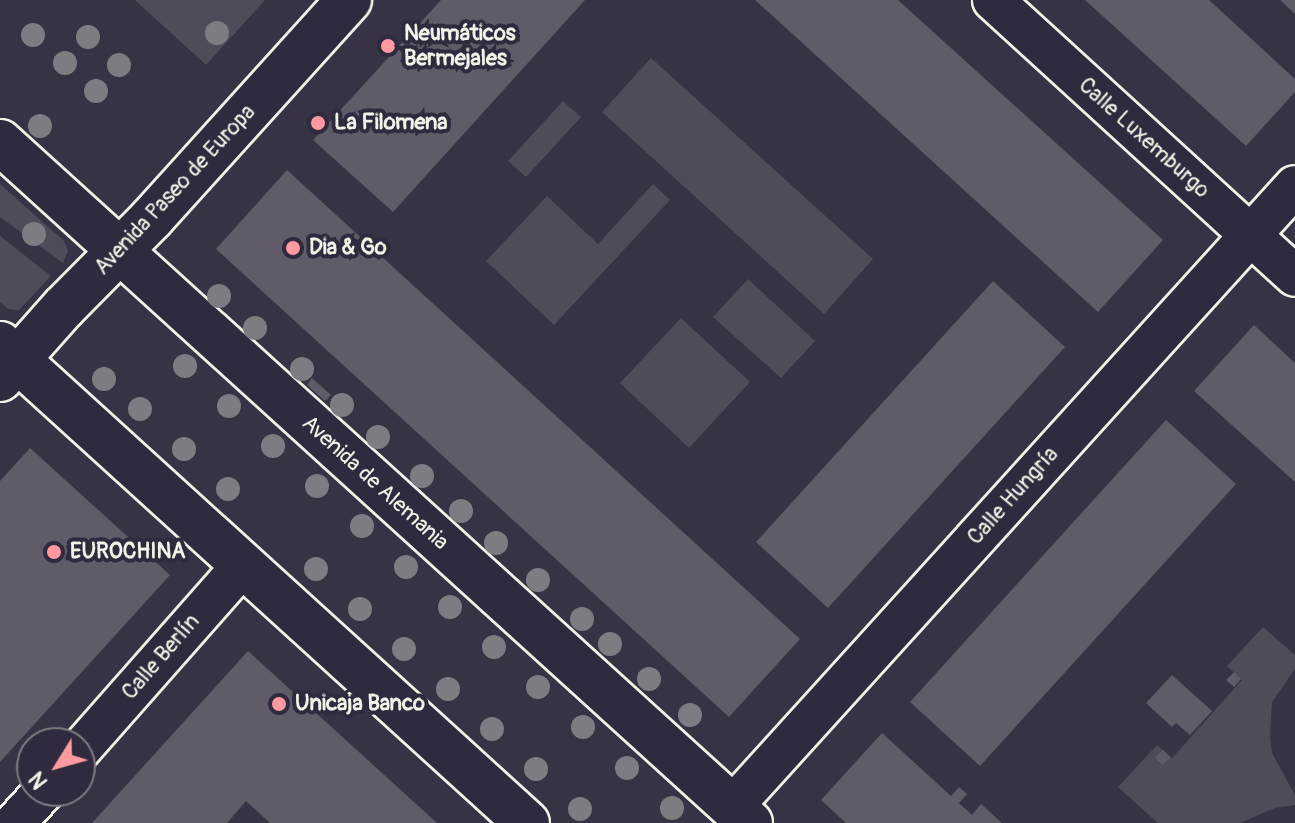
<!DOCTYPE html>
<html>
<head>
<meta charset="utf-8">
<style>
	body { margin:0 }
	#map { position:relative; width:1295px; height:823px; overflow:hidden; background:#373244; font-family:Pangolin,sans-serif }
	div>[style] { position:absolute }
	.green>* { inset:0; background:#504b59 }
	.building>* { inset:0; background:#5f5c67 }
	.roads { filter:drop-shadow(2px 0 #f4f1e8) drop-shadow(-2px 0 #f4f1e8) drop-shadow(0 2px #f4f1e8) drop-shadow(0 -2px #f4f1e8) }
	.minor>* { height:40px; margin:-20px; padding:0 20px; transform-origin:20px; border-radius:20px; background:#2f2a3d }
	.tertiary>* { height:44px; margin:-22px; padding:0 22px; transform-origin:22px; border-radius:22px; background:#2f2a3d }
	.secondary>* { height:44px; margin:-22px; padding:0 22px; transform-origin:22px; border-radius:22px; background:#2f2a3d }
	.trees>* { width:24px; height:24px; margin:-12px; border-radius:50%; background:#807b83 }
	.dots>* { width:22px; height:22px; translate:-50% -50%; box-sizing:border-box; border:4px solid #2f2a3d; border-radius:50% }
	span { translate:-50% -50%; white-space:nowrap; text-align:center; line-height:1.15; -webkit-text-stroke:8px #2f2a3d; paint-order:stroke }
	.poi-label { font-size:22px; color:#f4f1e8; font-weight:700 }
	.left { translate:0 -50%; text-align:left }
	.street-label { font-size:22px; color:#f4f1e8 }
	.north { position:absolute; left:16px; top:727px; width:80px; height:80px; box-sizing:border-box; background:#2f2a3d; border:2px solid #7e7a81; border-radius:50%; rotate:233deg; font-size:22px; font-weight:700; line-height:32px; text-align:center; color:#f4f1e8 }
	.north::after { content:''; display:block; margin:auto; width:28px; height:36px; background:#ff9aa2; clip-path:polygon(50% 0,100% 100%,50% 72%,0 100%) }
</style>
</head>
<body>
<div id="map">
	<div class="green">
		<i style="clip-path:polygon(135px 0,265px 0,206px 65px)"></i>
		<i style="clip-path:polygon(651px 58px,873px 259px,824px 314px,602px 112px)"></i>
		<i style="clip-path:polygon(563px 101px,581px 117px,526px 177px,508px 161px)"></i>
		<i style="clip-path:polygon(0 184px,64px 241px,68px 251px,63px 263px,0 217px)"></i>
		<i style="clip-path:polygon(653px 184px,670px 200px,554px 325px,486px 261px,547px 196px,598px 244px)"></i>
		<i style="clip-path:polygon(0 236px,51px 276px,19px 310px,8px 309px,0 302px)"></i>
		<i style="clip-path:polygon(748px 279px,815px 341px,781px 378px,713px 317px)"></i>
		<i style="clip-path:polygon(681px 318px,750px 382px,689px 448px,620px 383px)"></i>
		<i style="clip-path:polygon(1263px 627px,1295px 655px,1295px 669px,1272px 702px,1270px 735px,1272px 753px,1295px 795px,1295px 805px,1275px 808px,1240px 823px,1158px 823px,1118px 787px,1157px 745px,1172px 758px,1242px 680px,1227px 666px)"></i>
	</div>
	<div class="building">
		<i style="clip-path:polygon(441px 0,585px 0,393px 212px,313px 140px)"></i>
		<i style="clip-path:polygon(755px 0,898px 0,1163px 240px,1098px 312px)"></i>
		<i style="clip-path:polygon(1085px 0,1209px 0,1295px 79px,1295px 92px,1246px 146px)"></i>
		<i style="clip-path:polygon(1280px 0,1295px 0,1295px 14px)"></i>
		<i style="clip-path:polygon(287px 170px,800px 639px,729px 717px,216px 249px)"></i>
		<i style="clip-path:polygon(993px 281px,1065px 347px,828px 608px,756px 542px)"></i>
		<i style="clip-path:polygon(1254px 325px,1295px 363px,1295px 482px,1194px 391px)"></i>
		<i style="clip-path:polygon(312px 378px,331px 395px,325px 401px,307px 385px)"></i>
		<i style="clip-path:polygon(1166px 420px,1236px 484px,980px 766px,910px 702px)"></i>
		<i style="clip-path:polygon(30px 448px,170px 575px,0 762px,0 481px)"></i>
		<i style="clip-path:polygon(248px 651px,437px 823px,270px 823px,246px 801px,227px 823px,92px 823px)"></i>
		<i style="clip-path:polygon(1234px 672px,1241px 679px,1234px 687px,1226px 680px)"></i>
		<i style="clip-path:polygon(1172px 675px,1212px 711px,1190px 735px,1176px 723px,1172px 727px,1146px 703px)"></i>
		<i style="clip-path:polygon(882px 733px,951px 796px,959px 787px,967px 794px,959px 803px,972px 815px,981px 804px,1002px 823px,846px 823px,821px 800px)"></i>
		<i style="clip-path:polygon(1163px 750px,1170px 757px,1163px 765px,1155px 758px)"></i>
	</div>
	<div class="roads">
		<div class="minor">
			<i style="left:993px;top:0;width:409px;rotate:42.4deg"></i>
			<i style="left:80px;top:750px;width:247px;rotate:-48.6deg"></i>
			<i style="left:732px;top:807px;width:838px;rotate:-47.8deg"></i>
			<i style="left:15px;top:823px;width:43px;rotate:-47.8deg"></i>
		</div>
		<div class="tertiary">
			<i style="left:0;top:379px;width:96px;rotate:-48.4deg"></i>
			<i style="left:64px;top:307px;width:125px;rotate:-45.3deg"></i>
			<i style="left:152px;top:218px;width:294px;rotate:-47.9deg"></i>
		</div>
		<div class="secondary">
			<i style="left:0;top:142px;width:1013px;rotate:42.24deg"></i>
			<i style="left:0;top:344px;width:712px;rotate:42.27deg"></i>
		</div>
	</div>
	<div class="trees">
		<i style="left:217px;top:33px"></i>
		<i style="left:33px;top:35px"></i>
		<i style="left:88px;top:37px"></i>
		<i style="left:65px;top:63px"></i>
		<i style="left:119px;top:65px"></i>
		<i style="left:96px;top:91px"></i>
		<i style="left:40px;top:126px"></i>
		<i style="left:34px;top:234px"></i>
		<i style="left:219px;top:296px"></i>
		<i style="left:255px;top:328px"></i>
		<i style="left:185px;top:366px"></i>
		<i style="left:302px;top:369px"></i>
		<i style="left:104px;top:379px"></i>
		<i style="left:342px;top:405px"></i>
		<i style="left:229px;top:406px"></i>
		<i style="left:140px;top:409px"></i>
		<i style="left:378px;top:437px"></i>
		<i style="left:273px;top:446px"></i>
		<i style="left:184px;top:449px"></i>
		<i style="left:422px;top:476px"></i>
		<i style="left:317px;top:486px"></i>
		<i style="left:228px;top:489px"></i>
		<i style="left:461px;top:511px"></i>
		<i style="left:362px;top:526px"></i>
		<i style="left:496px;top:543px"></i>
		<i style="left:406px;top:567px"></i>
		<i style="left:316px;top:569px"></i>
		<i style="left:538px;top:580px"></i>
		<i style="left:450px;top:607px"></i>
		<i style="left:360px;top:609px"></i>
		<i style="left:582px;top:619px"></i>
		<i style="left:610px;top:644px"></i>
		<i style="left:494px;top:647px"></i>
		<i style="left:404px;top:649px"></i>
		<i style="left:649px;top:679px"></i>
		<i style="left:538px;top:687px"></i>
		<i style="left:448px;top:689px"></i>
		<i style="left:690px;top:715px"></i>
		<i style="left:583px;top:727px"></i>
		<i style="left:492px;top:729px"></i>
		<i style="left:627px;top:768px"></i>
		<i style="left:536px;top:769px"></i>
		<i style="left:672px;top:808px"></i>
		<i style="left:580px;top:809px"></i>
	</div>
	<div class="dots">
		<i style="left:388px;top:46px;background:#ff9aa2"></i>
		<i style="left:318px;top:123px;background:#ff9aa2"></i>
		<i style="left:293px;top:248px;background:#ff9aa2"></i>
		<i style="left:54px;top:552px;background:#ff9aa2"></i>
		<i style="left:279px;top:704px;background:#ff9aa2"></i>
	</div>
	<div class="poi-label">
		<span class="left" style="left:404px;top:46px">Neumáticos<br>Bermejales</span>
		<span class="left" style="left:334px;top:123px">La Filomena</span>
		<span class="left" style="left:309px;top:248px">Dia &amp; Go</span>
		<span class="left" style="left:70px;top:552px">EUROCHINA</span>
		<span class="left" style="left:295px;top:704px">Unicaja Banco</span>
	</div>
	<div class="street-label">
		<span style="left:1144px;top:138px;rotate:42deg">Calle Luxemburgo</span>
		<span style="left:175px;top:190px;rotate:-47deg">Avenida Paseo de Europa</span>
		<span style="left:375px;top:483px;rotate:42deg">Avenida de Alemania</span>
		<span style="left:1013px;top:496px;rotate:-48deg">Calle Hungría</span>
		<span style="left:161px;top:657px;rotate:-49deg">Calle Berlín</span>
	</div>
	<div class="north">N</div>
</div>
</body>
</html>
